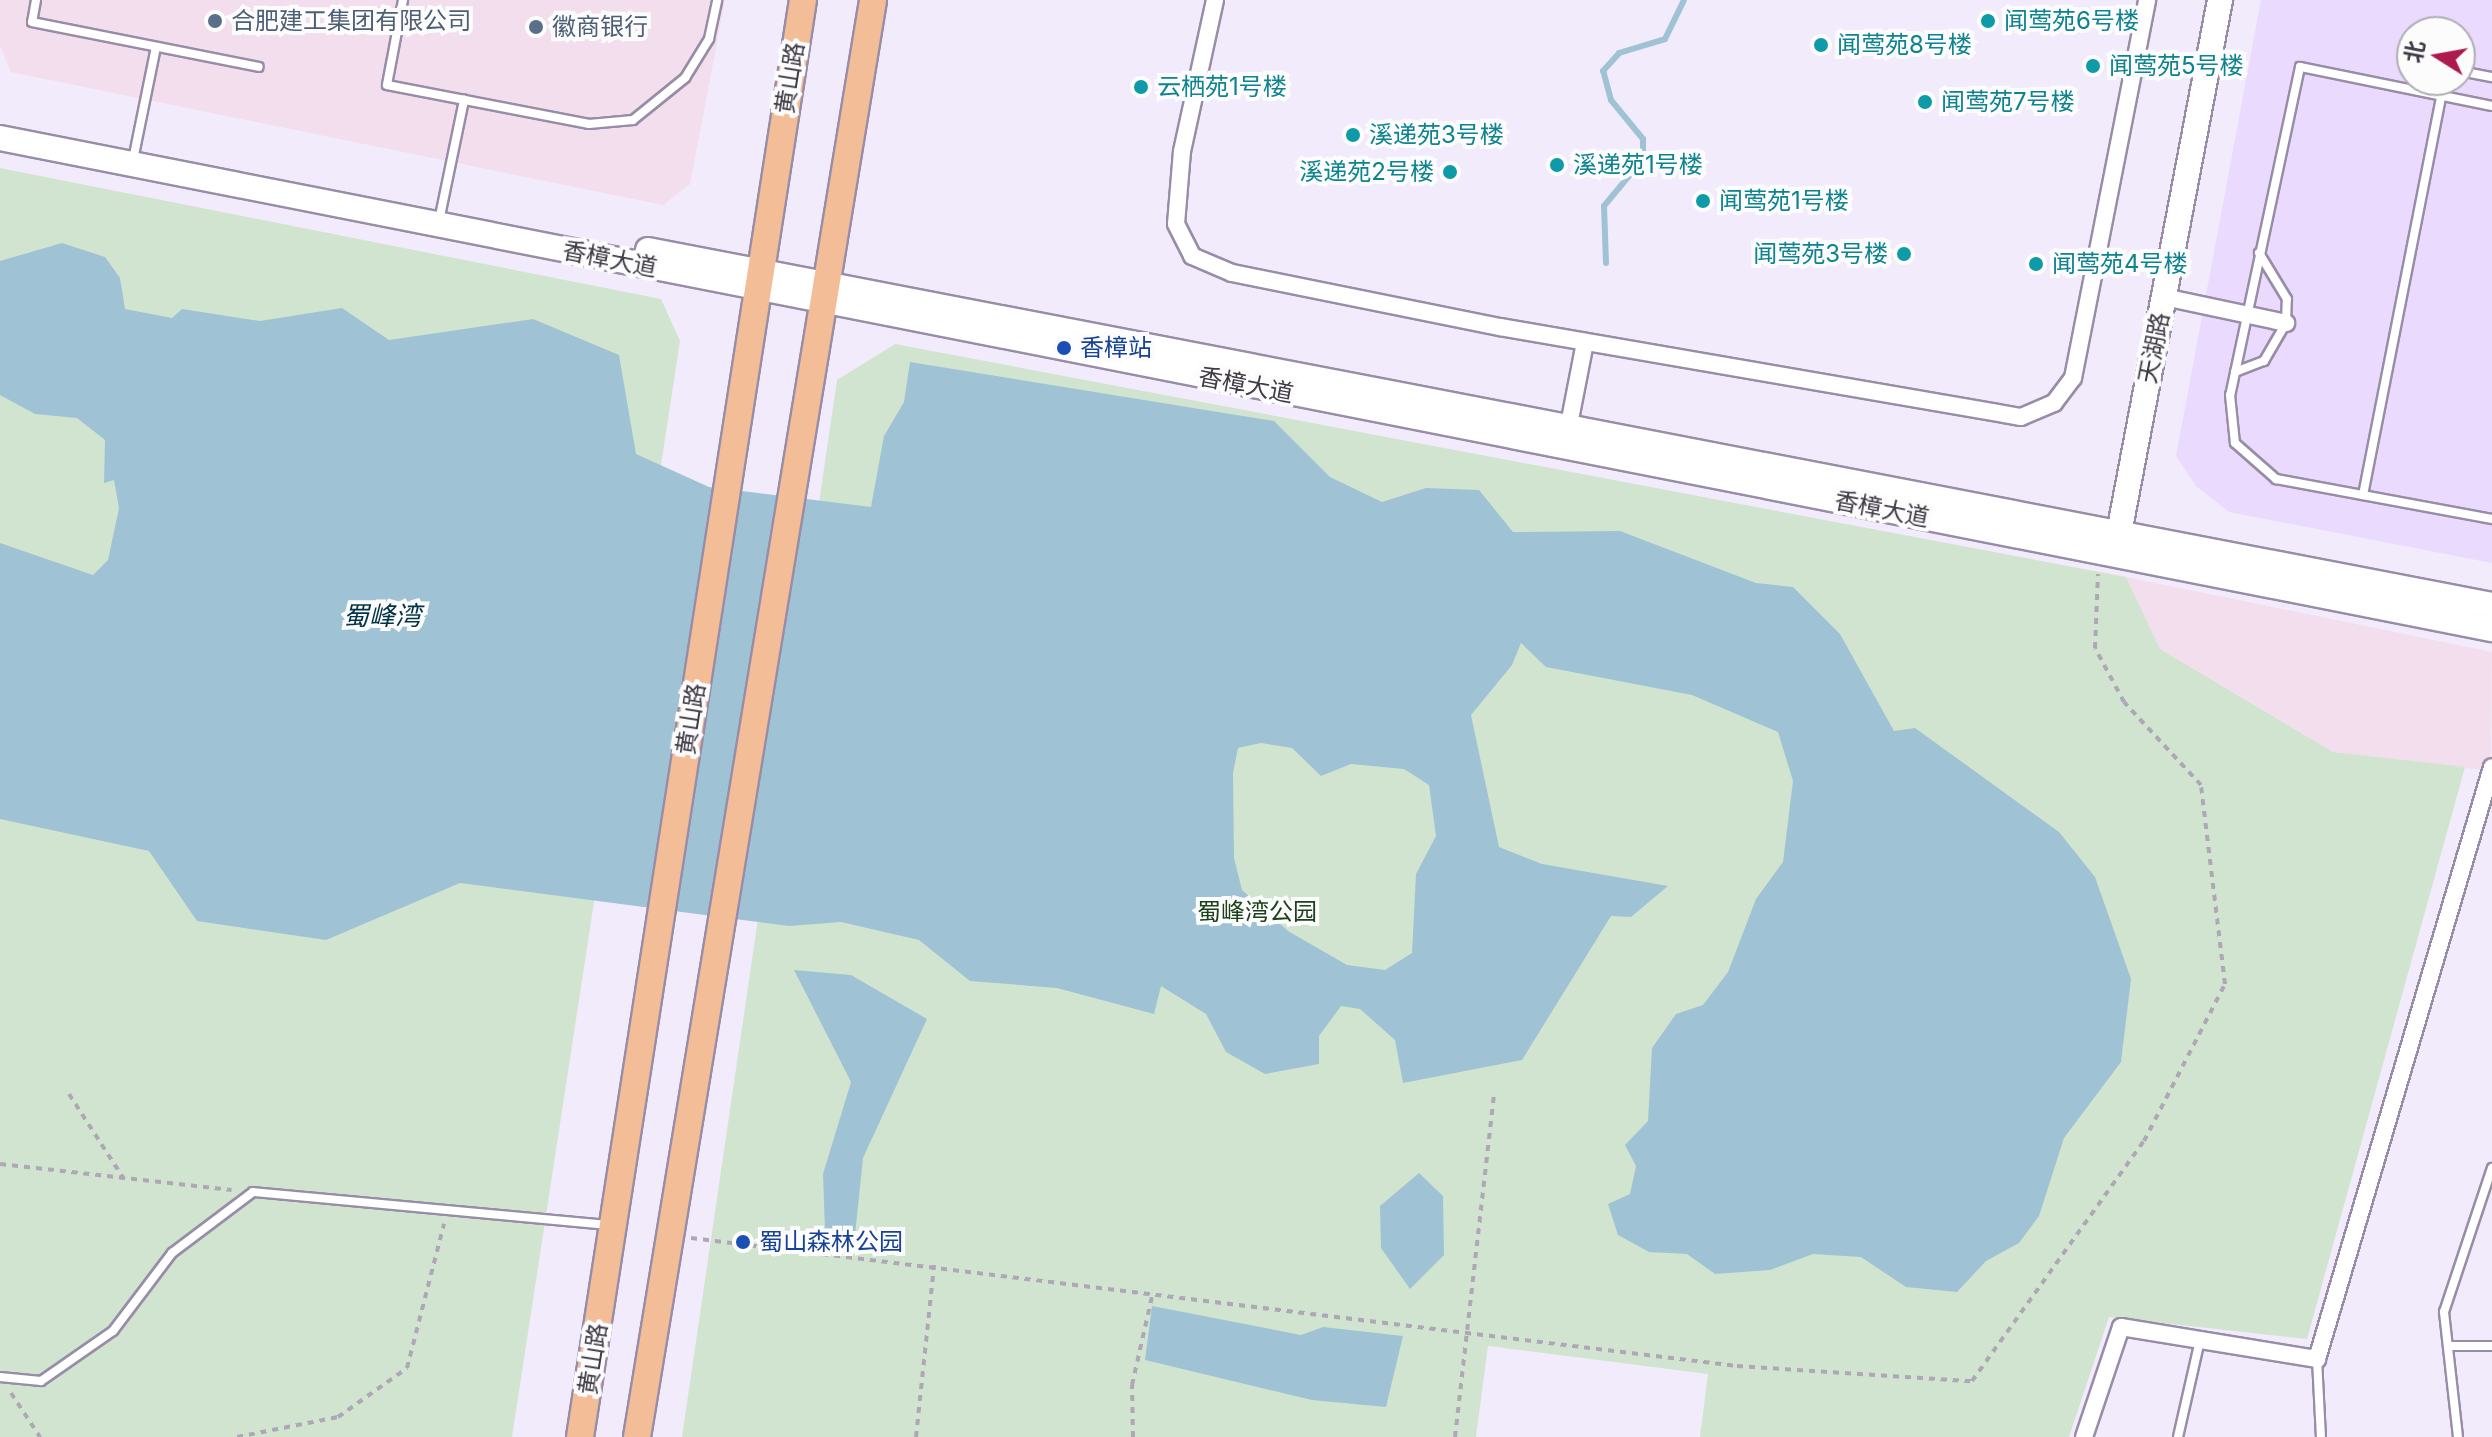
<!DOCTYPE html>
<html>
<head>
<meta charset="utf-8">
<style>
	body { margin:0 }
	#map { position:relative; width:2492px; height:1437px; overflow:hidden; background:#f2ebfc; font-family:Inter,"Noto Sans SC",sans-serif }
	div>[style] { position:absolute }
	.commercial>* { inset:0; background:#f2deed }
	.built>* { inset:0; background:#eadafe }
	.green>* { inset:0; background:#d1e4cf }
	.water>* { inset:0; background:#9fc3d5 }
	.stream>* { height:6px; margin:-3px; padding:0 3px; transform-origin:3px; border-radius:3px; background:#9fc3d5 }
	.path>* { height:4px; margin-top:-2px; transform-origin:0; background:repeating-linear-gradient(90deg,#aea7b6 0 6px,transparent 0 12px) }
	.roads { filter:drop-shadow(2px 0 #988da7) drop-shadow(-2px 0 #988da7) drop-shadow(0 2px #988da7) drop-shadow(0 -2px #988da7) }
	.lane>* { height:8px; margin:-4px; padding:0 4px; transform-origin:4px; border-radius:4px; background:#fff }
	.street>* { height:16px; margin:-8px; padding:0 8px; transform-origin:8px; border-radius:8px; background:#fff }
	.secondary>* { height:24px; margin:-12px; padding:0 12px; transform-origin:12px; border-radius:12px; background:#fff }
	.primary>* { height:26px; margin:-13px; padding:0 13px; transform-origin:13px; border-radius:13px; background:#f2bd97 }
	.dots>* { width:22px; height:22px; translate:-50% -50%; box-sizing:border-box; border:4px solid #fcfcfc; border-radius:50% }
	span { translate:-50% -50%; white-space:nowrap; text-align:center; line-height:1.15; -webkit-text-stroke:8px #fcfcfc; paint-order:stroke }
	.service-label { font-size:24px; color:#4e5e75 }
	.left { translate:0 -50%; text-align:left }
	.culture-label { font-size:24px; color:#0d838f }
	.right { translate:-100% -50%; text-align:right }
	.street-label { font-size:24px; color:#3f3a45 }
	.transit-label { font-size:24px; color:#164399 }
	.park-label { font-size:24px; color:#1d411b }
	.water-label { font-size:26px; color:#003346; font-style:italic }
	.north { position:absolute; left:2396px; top:16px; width:80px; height:80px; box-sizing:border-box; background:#fcfcfc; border:2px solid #b0aeb3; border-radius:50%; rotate:281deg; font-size:22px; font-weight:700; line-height:32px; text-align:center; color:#3f3a45 }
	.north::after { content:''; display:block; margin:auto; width:28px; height:36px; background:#ac1a4f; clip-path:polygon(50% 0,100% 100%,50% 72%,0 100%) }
</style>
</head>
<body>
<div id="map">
	<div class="commercial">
		<i style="clip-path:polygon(0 0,725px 0,690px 184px,663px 205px,11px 72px,0 46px)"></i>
		<i style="clip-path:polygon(2126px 577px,2492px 652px,2491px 771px,2333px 752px,2160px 649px)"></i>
	</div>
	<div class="built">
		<i style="clip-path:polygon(evenodd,2261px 0,2492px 0,2492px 563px,2229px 512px,2196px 486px,2176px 456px,2261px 0,2412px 32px,2460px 32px,2460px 80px,2412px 80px,2412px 32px)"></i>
	</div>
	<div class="green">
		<i style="clip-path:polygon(0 168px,661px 299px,680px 341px,512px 1437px,0 1437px)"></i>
		<i style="clip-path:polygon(895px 344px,2126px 577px,2160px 649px,2333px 752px,2465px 767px,2307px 1339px,2109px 1317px,2069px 1437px,1700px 1437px,1708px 1374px,1488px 1346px,1476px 1437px,682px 1437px,837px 380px)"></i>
	</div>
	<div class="water">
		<i style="clip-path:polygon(evenodd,62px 243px,105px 257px,120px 278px,125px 309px,172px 318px,182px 309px,260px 321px,342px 308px,389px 340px,533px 319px,619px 355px,636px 454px,709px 487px,871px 507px,884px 436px,904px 402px,910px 362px,1274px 421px,1330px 477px,1382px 502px,1426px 488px,1479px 490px,1513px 532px,1620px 531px,1756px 583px,1793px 587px,1840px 634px,1894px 731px,1915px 728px,2059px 832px,2095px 877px,2131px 979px,2121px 1062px,2064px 1138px,2039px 1216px,2019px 1243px,1986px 1261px,1957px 1292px,1906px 1287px,1861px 1257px,1813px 1254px,1770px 1270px,1715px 1274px,1687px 1254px,1649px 1252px,1618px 1235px,1608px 1204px,1630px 1194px,1636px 1166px,1625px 1145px,1648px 1121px,1652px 1048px,1676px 1014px,1703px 1005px,1728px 972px,1756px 899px,1783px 862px,1793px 781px,1778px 732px,1692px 695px,1546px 667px,1521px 643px,1512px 665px,1471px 715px,1499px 847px,1542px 864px,1668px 886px,1631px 917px,1611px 916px,1522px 1060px,1403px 1083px,1395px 1040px,1360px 1009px,1341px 1006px,1319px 1036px,1319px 1064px,1265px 1074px,1226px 1052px,1206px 1014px,1161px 986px,1154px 1014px,1057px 988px,970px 981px,919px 940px,841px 922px,789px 926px,460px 883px,326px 940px,197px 921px,149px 851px,0 819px,0 543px,93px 575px,108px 560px,119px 508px,114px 480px,104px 483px,105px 440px,77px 418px,35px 414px,0 395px,0 261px,62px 243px,1261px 743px,1292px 748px,1321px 776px,1351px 764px,1404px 769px,1429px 785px,1436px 836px,1416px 874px,1412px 953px,1385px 970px,1347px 965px,1288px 931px,1242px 890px,1234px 858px,1233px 773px,1238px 748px,1261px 743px)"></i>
		<i style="clip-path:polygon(794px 970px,851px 975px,927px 1019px,863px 1158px,855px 1235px,825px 1231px,823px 1174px,851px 1082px)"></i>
		<i style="clip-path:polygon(1419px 1173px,1443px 1196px,1444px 1255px,1410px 1289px,1381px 1248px,1380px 1206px)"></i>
		<i style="clip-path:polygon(1152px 1306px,1301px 1335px,1323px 1327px,1403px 1336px,1386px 1407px,1312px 1400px,1145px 1360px)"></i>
	</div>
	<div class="stream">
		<i style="left:1606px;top:263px;width:57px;rotate:-92deg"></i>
		<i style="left:1604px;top:206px;width:61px;rotate:-50.3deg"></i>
		<i style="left:1643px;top:159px;width:20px;rotate:-90deg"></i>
		<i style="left:1643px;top:139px;width:50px;rotate:-129.4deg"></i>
		<i style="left:1611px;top:100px;width:30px;rotate:-105deg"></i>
		<i style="left:1603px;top:71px;width:24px;rotate:-48deg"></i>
		<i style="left:1619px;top:53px;width:48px;rotate:-16.9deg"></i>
		<i style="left:1665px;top:39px;width:43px;rotate:-64deg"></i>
	</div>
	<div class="path">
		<i style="left:69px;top:1094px;width:101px;rotate:57.1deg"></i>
		<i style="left:0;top:1164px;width:233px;rotate:6.4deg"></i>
		<i style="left:691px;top:1238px;width:1054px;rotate:6.98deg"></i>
		<i style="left:1737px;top:1366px;width:235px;rotate:3.7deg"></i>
		<i style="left:1972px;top:1381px;width:295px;rotate:-54.4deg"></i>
		<i style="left:2144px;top:1141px;width:177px;rotate:-62.7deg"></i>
		<i style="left:2225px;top:984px;width:200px;rotate:-96.9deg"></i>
		<i style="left:2201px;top:785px;width:113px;rotate:-132.9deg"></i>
		<i style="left:2124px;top:702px;width:61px;rotate:-118.2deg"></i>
		<i style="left:2095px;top:648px;width:74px;rotate:-87.7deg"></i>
		<i style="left:11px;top:1393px;width:53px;rotate:56.6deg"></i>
		<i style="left:237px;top:1437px;width:103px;rotate:-11.2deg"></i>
		<i style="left:338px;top:1417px;width:85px;rotate:-35.4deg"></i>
		<i style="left:407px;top:1368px;width:149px;rotate:-75.6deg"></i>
		<i style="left:916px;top:1437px;width:173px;rotate:-84deg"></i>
		<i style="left:1133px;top:1437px;width:52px;rotate:-91.1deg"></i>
		<i style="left:1132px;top:1385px;width:95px;rotate:-77.3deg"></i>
		<i style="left:1455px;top:1437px;width:345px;rotate:-83.5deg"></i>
	</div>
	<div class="roads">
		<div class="lane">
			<i style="left:36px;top:0;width:22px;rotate:100deg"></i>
			<i style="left:32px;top:22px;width:231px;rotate:11.2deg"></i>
			<i style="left:403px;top:0;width:86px;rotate:100.7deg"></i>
			<i style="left:387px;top:85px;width:206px;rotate:10.9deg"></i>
			<i style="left:589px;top:124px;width:44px;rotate:-5.2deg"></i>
			<i style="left:633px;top:120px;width:67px;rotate:-38.9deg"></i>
			<i style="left:685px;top:78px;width:46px;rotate:-58.4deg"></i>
			<i style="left:709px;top:39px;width:40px;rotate:-78deg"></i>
			<i style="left:2460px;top:71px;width:33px;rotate:11deg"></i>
			<i style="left:2492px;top:106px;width:196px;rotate:-168.5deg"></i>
			<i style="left:2300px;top:67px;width:335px;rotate:102deg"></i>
			<i style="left:2230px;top:395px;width:48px;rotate:84.1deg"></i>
			<i style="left:2235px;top:443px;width:55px;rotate:41.3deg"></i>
			<i style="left:2276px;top:479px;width:220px;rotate:10.5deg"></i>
			<i style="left:133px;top:160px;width:115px;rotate:-78.5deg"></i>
			<i style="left:439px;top:221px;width:124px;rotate:-78.3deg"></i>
			<i style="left:2235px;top:372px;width:31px;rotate:-21deg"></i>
			<i style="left:2264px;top:361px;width:44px;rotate:-59.9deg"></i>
			<i style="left:2286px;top:323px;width:24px;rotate:-88deg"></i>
			<i style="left:2287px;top:299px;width:54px;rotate:-121.3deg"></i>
			<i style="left:2363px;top:495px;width:407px;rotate:-78.9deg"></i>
			<i style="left:2448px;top:1346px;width:44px"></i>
			<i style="left:2317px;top:1359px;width:78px;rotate:87.1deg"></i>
			<i style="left:0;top:1377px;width:41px;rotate:5.6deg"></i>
			<i style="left:41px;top:1381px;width:88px;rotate:-34.8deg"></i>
			<i style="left:113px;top:1331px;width:98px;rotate:-52.9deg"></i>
			<i style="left:172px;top:1253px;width:101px;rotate:-37deg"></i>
			<i style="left:253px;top:1192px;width:358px;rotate:5.3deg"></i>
			<i style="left:2178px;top:1437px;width:99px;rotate:-77.2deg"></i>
			<i style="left:2458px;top:1437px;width:126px;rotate:-96.4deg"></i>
			<i style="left:2444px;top:1312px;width:152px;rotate:-71.6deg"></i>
		</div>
		<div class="street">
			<i style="left:1215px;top:0;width:155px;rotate:102.3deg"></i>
			<i style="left:1182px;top:151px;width:73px;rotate:94.7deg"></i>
			<i style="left:1176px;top:224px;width:36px;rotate:63deg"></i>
			<i style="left:1192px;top:256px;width:43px;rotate:23deg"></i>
			<i style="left:1232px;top:273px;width:273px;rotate:11.4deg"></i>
			<i style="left:1500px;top:327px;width:529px;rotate:9.8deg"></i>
			<i style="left:2021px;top:417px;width:36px;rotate:-23deg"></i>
			<i style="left:2054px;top:403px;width:31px;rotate:-53deg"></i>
			<i style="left:2073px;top:378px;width:385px;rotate:-78.9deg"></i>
			<i style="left:2164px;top:297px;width:125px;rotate:12deg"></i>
			<i style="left:1567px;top:435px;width:95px;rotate:-79deg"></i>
			<i style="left:2084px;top:1437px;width:116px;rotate:-71.4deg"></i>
			<i style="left:2121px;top:1327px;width:199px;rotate:9.3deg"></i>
			<i style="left:2317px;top:1359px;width:617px;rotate:-73.53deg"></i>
		</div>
		<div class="secondary">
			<i style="left:0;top:138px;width:2540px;rotate:11.15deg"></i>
			<i style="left:648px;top:250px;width:1878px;rotate:10.9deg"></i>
			<i style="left:2116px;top:549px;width:559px;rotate:-79.27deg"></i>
		</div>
		<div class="primary">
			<i style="left:580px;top:1437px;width:1454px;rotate:-81.18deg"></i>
			<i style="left:637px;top:1437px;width:1456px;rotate:-80.67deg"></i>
		</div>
	</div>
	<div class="dots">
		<i style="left:215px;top:21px;background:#5c6f8a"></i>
		<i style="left:1988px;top:21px;background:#0f9aa8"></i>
		<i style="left:536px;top:27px;background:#5c6f8a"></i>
		<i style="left:1821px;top:45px;background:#0f9aa8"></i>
		<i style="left:2093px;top:66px;background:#0f9aa8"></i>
		<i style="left:1141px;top:87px;background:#0f9aa8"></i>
		<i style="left:1925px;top:102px;background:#0f9aa8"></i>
		<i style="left:1353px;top:135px;background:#0f9aa8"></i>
		<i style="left:1557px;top:165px;background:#0f9aa8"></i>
		<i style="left:1450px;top:172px;background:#0f9aa8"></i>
		<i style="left:1703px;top:201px;background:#0f9aa8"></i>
		<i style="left:1904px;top:254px;background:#0f9aa8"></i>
		<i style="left:2036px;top:264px;background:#0f9aa8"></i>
		<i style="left:1064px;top:348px;background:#1a4fb4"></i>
		<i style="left:743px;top:1242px;background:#1a4fb4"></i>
	</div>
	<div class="service-label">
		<span class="left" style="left:231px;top:21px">合肥建工集团有限公司</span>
		<span class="left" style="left:552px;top:27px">徽商银行</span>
	</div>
	<div class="culture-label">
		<span class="left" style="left:2004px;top:21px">闻莺苑6号楼</span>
		<span class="left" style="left:1837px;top:45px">闻莺苑8号楼</span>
		<span class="left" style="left:2109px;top:66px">闻莺苑5号楼</span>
		<span class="left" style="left:1157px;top:87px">云栖苑1号楼</span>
		<span class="left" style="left:1941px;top:102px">闻莺苑7号楼</span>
		<span class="left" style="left:1369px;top:135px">溪递苑3号楼</span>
		<span class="left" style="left:1573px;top:165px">溪递苑1号楼</span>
		<span class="right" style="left:1434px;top:172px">溪递苑2号楼</span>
		<span class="left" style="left:1719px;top:201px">闻莺苑1号楼</span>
		<span class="right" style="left:1888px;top:254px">闻莺苑3号楼</span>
		<span class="left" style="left:2052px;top:264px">闻莺苑4号楼</span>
	</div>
	<div class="street-label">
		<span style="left:790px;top:78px;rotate:-81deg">黄山路</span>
		<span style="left:610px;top:259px;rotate:11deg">香樟大道</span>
		<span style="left:2154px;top:348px;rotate:-79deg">天湖路</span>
		<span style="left:1246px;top:385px;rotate:11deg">香樟大道</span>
		<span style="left:1882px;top:509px;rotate:11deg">香樟大道</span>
		<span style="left:691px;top:719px;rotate:-81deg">黄山路</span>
		<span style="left:593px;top:1359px;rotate:-81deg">黄山路</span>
	</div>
	<div class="transit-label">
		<span class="left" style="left:1080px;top:348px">香樟站</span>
		<span class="left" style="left:759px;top:1242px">蜀山森林公园</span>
	</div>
	<div class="park-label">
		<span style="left:1257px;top:912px">蜀峰湾公园</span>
	</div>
	<div class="water-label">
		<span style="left:382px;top:616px">蜀峰湾</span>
	</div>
	<div class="north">北</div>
</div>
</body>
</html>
